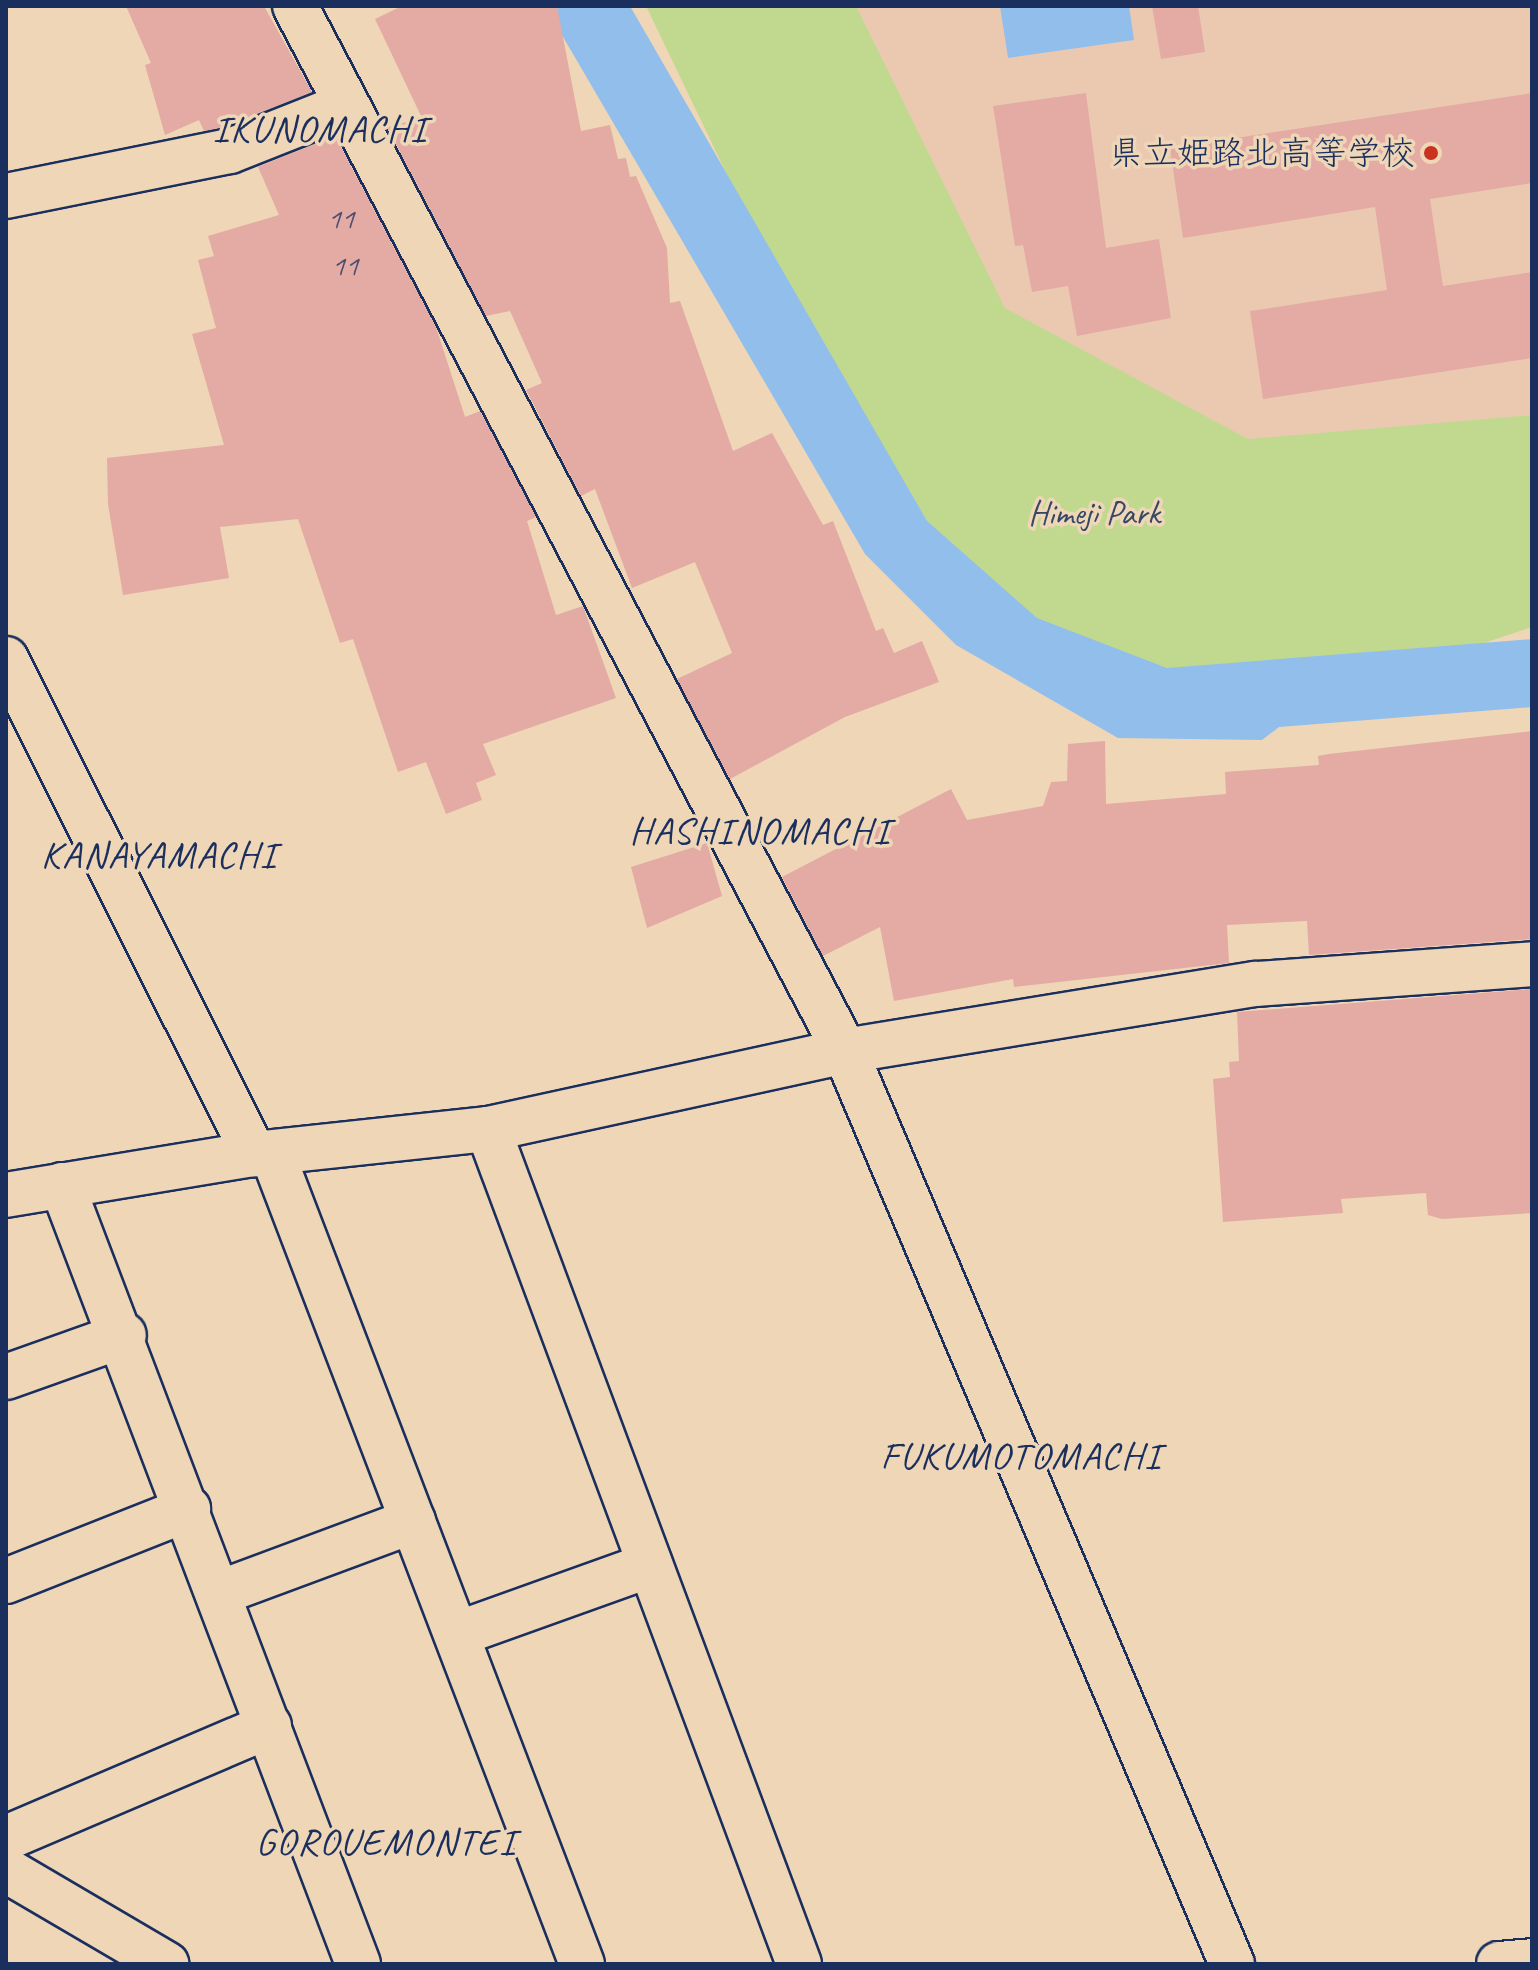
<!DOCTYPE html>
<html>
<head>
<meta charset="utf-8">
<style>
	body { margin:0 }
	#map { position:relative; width:1538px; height:1970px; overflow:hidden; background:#eed6b6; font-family:Caveat,"Klee One",sans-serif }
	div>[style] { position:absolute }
	.built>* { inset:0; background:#ebc9b1 }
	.green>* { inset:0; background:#c1d98f }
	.water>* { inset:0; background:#92beec }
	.building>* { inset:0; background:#e4aaa4 }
	.roads { filter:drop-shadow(2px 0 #1b2f5e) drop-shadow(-2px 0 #1b2f5e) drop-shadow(0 2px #1b2f5e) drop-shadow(0 -2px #1b2f5e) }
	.minor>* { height:44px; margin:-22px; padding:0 22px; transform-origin:22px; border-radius:22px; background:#eed6b6 }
	.dots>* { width:22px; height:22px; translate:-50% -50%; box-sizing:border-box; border:4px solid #eed6b6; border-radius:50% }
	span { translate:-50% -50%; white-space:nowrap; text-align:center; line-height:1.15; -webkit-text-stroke:7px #eed6b6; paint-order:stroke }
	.number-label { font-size:30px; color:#4d4e70 }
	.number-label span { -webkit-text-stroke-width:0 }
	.poi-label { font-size:34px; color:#1b2f5e }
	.right { translate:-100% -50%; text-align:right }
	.park-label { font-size:34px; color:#344865 }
	.quarter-label { font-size:38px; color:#1b2f5e; letter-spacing:2px }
	.frame { position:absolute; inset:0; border:8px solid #1b2f5e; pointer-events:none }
</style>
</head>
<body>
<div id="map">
	<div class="built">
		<i style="clip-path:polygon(820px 6px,1532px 6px,1532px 463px,1088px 445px)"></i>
	</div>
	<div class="green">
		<i style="clip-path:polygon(646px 6px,856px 6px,1005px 308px,1248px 439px,1532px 415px,1532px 627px,1314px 700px,1027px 641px,882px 497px)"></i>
	</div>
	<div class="water">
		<i style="clip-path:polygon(545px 6px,630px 6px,927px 521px,1037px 618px,1167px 668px,1532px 639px,1532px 707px,1279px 727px,1262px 740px,1118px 738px,956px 645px,865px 554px)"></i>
		<i style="clip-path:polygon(1000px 6px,1129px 6px,1134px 40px,1008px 58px)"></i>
	</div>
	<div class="building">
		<i style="clip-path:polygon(126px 6px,264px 6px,312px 92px,223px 127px,204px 131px,199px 120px,165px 135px,145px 65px,151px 63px)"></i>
		<i style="clip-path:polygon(402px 6px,557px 6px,581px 131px,610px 125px,618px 159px,626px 158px,630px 177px,636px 176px,667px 248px,670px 303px,680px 301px,733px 451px,772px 433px,823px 525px,833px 521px,876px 631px,883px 628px,894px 653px,922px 641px,939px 682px,845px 717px,730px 779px,677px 679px,732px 653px,695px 562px,632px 588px,595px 489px,581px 496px,526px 390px,542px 383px,510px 311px,486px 316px,387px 127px,422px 118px,375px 19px)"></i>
		<i style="clip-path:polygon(1152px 6px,1198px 6px,1205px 52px,1161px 59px)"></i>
		<i style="clip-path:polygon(1086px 93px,1106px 248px,1159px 239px,1171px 318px,1077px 336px,1068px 286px,1032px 292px,1023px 245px,1015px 246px,993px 106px)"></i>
		<i style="clip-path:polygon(1532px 93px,1532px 183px,1430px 199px,1443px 286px,1532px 272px,1532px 358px,1263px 399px,1250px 311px,1387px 290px,1375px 207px,1183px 238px,1170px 148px)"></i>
		<i style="clip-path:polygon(335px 136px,436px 327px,465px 417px,480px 411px,536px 517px,527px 521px,556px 615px,583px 606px,616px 698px,483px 744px,496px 775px,476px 783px,482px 800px,446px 814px,426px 762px,398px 772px,353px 639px,340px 643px,298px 519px,220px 527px,229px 578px,123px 595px,108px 504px,107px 458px,224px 445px,192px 334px,216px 328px,198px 260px,214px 256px,208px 236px,279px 215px,258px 167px)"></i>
		<i style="clip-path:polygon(1532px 731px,1532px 939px,1309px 955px,1307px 921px,1227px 925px,1229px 963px,1014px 987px,1013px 979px,894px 1001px,880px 927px,823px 956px,782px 877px,951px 789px,967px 820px,1043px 806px,1051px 782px,1067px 781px,1068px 744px,1105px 741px,1106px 804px,1226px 794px,1225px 772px,1319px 765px,1318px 756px,1329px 754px)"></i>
		<i style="clip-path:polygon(707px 843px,722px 896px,647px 928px,631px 867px)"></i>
		<i style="clip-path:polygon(1532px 989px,1532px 1213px,1442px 1219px,1428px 1215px,1426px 1193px,1341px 1199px,1343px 1213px,1223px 1222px,1213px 1079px,1230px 1077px,1229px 1062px,1239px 1061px,1237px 1012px)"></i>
	</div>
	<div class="roads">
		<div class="minor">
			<i style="left:295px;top:6px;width:1181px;rotate:62.24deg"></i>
			<i style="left:845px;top:1051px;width:992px;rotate:67.03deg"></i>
			<i style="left:6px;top:196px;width:228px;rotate:-11.4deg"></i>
			<i style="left:230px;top:151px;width:125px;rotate:-21.6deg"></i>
			<i style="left:6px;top:659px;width:554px;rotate:63.39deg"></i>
			<i style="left:488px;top:1129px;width:891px;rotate:69.57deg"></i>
			<i style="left:272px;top:1153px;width:868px;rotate:69.08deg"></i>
			<i style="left:62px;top:1185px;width:833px;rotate:69.19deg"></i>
			<i style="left:6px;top:1195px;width:251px;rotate:-9.4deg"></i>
			<i style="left:254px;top:1154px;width:235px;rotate:-6.1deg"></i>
			<i style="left:488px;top:1129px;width:365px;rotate:-12.3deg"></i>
			<i style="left:845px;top:1051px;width:416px;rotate:-9.3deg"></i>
			<i style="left:1256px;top:984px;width:277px;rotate:-4.1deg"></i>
			<i style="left:6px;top:1377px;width:125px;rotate:-19.6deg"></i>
			<i style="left:6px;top:1581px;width:196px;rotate:-21.6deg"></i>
			<i style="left:219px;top:1593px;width:207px;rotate:-20.4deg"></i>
			<i style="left:457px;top:1634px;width:205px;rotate:-19.7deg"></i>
			<i style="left:6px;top:1838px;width:286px;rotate:-23.1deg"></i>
			<i style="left:6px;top:1870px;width:186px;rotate:30.4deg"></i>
			<i style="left:1499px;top:1964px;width:33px;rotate:-5deg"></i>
		</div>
	</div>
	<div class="dots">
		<i style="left:1431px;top:153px;background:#c8321e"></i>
	</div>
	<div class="number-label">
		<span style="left:341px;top:218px">11</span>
		<span style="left:345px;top:265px">11</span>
	</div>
	<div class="poi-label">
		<span class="right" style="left:1415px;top:153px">県立姫路北高等学校</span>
	</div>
	<div class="park-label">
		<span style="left:1094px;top:513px">Himeji Park</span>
	</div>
	<div class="quarter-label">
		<span style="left:320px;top:129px">IKUNOMACHI</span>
		<span style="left:760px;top:831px">HASHINOMACHI</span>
		<span style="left:159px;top:855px">KANAYAMACHI</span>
		<span style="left:1021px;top:1456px">FUKUMOTOMACHI</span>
		<span style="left:386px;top:1842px">GOROUEMONTEI</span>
	</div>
	<div class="frame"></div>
</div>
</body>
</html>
